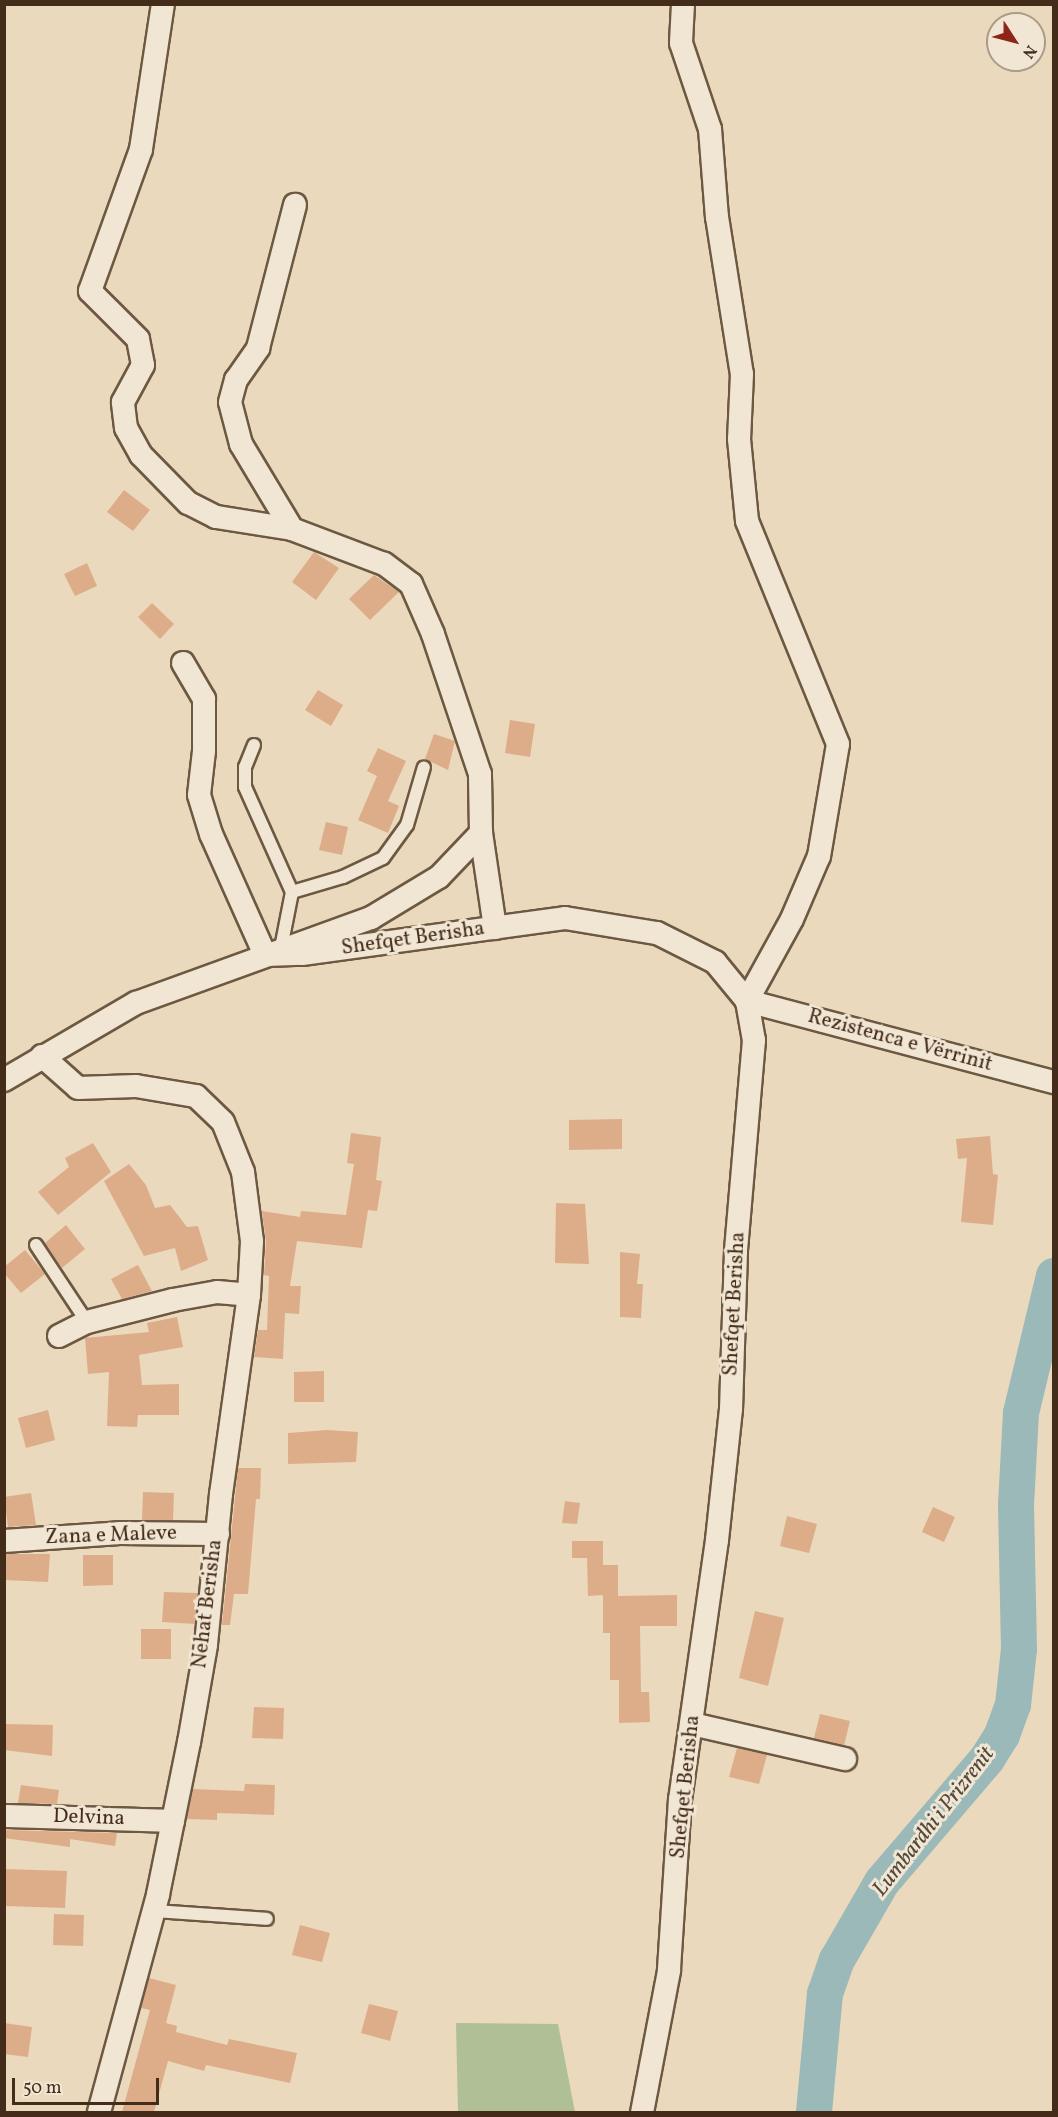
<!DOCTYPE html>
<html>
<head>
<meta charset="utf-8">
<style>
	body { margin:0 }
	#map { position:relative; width:1058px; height:2117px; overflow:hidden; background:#ead9bc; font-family:Vollkorn,serif }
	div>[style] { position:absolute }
	.green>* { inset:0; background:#b0c096 }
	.river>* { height:36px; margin:-18px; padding:0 18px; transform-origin:18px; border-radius:18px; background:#9ab9b8 }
	.building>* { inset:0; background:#ddad8a }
	.roads { filter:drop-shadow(2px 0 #6d5842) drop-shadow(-2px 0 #6d5842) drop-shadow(0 2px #6d5842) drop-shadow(0 -2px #6d5842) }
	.lane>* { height:12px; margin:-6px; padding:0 6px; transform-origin:6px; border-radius:6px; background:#f1e6d3 }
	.street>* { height:22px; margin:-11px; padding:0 11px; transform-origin:11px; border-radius:11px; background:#f1e6d3 }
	span { translate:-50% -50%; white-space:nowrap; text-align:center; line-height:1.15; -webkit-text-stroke:6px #f1e6d3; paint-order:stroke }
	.street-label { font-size:21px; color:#432d1a }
	.water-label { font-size:22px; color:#54493a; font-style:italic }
	.frame { position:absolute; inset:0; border:6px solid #432d1a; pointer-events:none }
	.north { position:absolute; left:986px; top:12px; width:60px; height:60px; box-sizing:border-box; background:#f1e6d3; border:2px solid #ab9c89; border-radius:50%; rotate:126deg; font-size:16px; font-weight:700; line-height:24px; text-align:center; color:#432d1a }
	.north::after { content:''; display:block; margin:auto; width:21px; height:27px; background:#8f2418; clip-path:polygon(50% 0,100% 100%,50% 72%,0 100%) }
	.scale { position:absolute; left:12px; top:2078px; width:147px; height:27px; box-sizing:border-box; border:3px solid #432d1a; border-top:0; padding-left:8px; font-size:18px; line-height:21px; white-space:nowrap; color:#432d1a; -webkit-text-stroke:4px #f1e6d3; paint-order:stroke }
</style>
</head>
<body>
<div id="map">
	<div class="green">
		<i style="clip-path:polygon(456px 2023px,558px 2024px,575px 2112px,458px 2112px)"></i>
	</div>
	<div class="river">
		<i style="left:814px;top:2112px;width:119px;rotate:-84.7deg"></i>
		<i style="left:825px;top:1994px;width:36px;rotate:-71deg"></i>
		<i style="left:837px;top:1960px;width:90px;rotate:-60deg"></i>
		<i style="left:882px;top:1882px;width:162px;rotate:-49.5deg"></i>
		<i style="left:987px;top:1759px;width:28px;rotate:-58deg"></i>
		<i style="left:1002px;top:1735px;width:32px;rotate:-70deg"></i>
		<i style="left:1013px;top:1705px;width:56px;rotate:-83.9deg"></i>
		<i style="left:1019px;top:1649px;width:144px;rotate:-91.2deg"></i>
		<i style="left:1016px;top:1505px;width:92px;rotate:-86.9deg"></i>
		<i style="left:1021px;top:1413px;width:141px;rotate:-76.5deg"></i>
	</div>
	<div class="building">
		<i style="clip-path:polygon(124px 490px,150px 510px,133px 531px,107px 512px)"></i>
		<i style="clip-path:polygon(314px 552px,339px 568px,316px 600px,292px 582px)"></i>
		<i style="clip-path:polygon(87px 563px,97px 586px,75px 596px,64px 574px)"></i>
		<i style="clip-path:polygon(374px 575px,399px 592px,370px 620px,349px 599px)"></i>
		<i style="clip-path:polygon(152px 603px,174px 624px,160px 639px,138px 617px)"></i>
		<i style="clip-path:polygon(318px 690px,343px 705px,331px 726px,305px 710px)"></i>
		<i style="clip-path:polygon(510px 720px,535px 724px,530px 757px,505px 753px)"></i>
		<i style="clip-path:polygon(434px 734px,455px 741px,448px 770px,425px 759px)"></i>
		<i style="clip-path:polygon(378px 748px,406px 761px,388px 801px,399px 806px,388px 833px,358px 820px,377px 776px,367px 771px)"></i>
		<i style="clip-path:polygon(326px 822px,348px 827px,342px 855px,319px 850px)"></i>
		<i style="clip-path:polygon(622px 1119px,622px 1149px,569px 1150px,569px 1120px)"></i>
		<i style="clip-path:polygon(351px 1133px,381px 1137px,376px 1180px,382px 1181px,377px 1211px,368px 1210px,362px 1248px,297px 1241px,290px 1286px,301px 1286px,299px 1314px,285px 1313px,283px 1359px,254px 1357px,258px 1330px,267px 1330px,269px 1276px,264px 1275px,266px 1242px,262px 1211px,300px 1217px,301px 1211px,346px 1215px,354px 1164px,347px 1163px)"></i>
		<i style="clip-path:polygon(990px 1136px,993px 1174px,998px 1175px,993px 1225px,961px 1222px,967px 1158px,958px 1159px,956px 1139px)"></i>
		<i style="clip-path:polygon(93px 1143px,111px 1172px,58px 1215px,38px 1192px,69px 1167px,65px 1158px)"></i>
		<i style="clip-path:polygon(129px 1164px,146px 1185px,155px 1208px,170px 1205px,187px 1227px,198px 1226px,208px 1260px,181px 1271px,175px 1248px,144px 1256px,104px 1181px)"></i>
		<i style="clip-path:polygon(556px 1203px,585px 1204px,589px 1264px,555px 1263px)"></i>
		<i style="clip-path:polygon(66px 1225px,85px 1249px,62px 1268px,45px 1243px)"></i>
		<i style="clip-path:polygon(25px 1250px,45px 1274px,21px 1293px,4px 1273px,4px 1267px)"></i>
		<i style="clip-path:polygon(620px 1252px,640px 1254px,637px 1284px,643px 1284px,641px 1318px,620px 1317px)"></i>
		<i style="clip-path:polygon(138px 1265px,152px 1291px,122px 1299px,111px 1279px)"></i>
		<i style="clip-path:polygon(177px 1317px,183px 1347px,139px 1355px,142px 1385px,179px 1384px,179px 1415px,138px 1415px,137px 1427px,107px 1426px,109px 1372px,88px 1374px,85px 1338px,149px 1332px,147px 1323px)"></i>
		<i style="clip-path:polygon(324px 1371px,324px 1402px,294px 1402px,294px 1372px)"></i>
		<i style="clip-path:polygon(48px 1410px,55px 1440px,26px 1448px,18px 1418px)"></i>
		<i style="clip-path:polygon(327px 1430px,358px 1432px,356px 1462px,288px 1464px,288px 1433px)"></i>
		<i style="clip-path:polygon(238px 1468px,261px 1468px,260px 1499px,256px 1499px,248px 1594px,234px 1594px,230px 1625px,222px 1625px)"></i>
		<i style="clip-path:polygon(143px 1492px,174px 1493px,173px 1520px,142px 1520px)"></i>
		<i style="clip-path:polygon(31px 1493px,36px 1525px,8px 1527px,4px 1497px)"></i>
		<i style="clip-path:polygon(565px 1501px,580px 1503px,577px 1524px,562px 1523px)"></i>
		<i style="clip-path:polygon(933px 1507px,955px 1517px,944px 1542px,922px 1532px)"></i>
		<i style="clip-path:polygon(787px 1516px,817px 1524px,809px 1553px,780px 1546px)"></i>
		<i style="clip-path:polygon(572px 1541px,603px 1541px,603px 1565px,618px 1565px,618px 1596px,677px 1595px,677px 1626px,640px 1626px,641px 1692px,649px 1692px,650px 1722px,619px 1723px,619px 1680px,610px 1680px,610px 1633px,603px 1633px,603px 1595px,588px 1596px,587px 1558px,572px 1558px)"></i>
		<i style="clip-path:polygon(4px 1554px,50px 1554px,48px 1582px,4px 1580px)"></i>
		<i style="clip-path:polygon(83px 1555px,113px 1555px,113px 1585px,83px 1586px)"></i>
		<i style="clip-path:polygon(164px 1592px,198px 1593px,195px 1624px,162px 1622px)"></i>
		<i style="clip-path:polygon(755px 1611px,784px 1618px,768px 1686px,739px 1678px)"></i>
		<i style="clip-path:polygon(141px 1629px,171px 1629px,171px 1659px,141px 1659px)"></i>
		<i style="clip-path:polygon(254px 1707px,284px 1708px,283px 1739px,252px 1738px)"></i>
		<i style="clip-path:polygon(820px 1714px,850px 1721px,844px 1745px,814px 1738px)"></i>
		<i style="clip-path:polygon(4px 1724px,53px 1725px,52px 1756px,4px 1750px)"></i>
		<i style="clip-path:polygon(737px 1748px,767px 1755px,759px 1784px,729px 1777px)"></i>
		<i style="clip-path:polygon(245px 1784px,275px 1785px,274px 1815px,217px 1813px,217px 1820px,187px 1819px,193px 1789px,244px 1791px)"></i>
		<i style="clip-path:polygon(21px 1785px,59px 1790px,57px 1804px,18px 1803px)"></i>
		<i style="clip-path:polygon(4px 1830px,117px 1833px,115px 1846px,70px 1839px,70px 1847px,4px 1838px)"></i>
		<i style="clip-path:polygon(4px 1869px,67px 1871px,65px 1908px,4px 1906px)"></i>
		<i style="clip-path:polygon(54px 1914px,84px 1915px,83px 1946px,53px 1945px)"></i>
		<i style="clip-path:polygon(300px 1925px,330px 1933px,322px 1962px,292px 1955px)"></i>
		<i style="clip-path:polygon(149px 1978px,176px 1985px,166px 2023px,177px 2026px,176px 2032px,227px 2045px,229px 2039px,297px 2053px,290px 2083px,206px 2065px,204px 2071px,168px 2061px,154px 2112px,122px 2112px,150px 2010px,141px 2008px)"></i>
		<i style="clip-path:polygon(369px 2004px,398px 2011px,390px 2041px,361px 2033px)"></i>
		<i style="clip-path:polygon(4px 2023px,32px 2027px,28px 2057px,4px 2054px)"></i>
	</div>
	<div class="roads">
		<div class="lane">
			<i style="left:254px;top:745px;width:24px;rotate:112deg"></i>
			<i style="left:245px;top:767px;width:20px;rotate:90deg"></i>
			<i style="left:245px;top:787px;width:115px;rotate:65.9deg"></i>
			<i style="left:292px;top:892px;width:57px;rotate:101.1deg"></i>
			<i style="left:292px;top:892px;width:53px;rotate:-16.4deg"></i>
			<i style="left:343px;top:877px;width:44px;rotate:-25.4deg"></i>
			<i style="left:383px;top:858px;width:41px;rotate:-54deg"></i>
			<i style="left:407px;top:825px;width:60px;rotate:-73.7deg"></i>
			<i style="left:36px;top:1245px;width:92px;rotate:56.5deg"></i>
			<i style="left:154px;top:1911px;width:113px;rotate:4deg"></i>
		</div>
		<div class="street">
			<i style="left:683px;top:4px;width:39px;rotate:93deg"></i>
			<i style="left:681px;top:43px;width:91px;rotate:71.4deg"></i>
			<i style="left:710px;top:129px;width:88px;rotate:85.5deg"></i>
			<i style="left:717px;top:217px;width:159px;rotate:81deg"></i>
			<i style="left:742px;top:374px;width:65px;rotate:92.6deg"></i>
			<i style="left:739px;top:439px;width:82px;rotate:84.4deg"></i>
			<i style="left:747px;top:521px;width:241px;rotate:67.8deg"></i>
			<i style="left:838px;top:744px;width:114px;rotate:99.6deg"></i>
			<i style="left:819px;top:856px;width:69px;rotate:113.2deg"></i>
			<i style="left:792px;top:919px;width:94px;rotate:118.8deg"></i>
			<i style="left:747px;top:1001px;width:318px;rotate:14.8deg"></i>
			<i style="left:292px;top:529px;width:99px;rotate:-121deg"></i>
			<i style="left:241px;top:444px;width:43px;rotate:-104.7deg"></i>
			<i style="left:230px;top:402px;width:23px;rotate:-75deg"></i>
			<i style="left:236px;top:380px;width:39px;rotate:-55deg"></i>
			<i style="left:258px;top:348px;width:148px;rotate:-75.5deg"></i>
			<i style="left:183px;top:663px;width:42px;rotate:59.7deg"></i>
			<i style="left:204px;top:699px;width:52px;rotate:90deg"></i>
			<i style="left:204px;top:751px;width:44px;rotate:96.5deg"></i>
			<i style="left:199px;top:795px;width:41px;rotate:72.9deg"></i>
			<i style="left:211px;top:834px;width:133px;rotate:65.9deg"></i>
			<i style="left:481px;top:833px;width:96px;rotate:81.6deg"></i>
			<i style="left:265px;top:955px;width:37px;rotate:-2deg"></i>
			<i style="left:302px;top:954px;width:265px;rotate:-7.8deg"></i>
			<i style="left:565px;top:918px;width:93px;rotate:9.3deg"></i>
			<i style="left:657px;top:933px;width:65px;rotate:26.6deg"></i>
			<i style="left:715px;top:962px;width:50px;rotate:50.6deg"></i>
			<i style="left:747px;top:1001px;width:40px;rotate:80deg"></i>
			<i style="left:754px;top:1040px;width:212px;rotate:94.9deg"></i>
			<i style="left:736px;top:1251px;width:158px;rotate:91.8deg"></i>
			<i style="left:731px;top:1409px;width:132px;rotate:96.1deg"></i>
			<i style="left:717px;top:1540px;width:262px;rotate:98.1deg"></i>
			<i style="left:680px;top:1799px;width:172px;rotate:93.7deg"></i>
			<i style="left:669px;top:1971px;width:144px;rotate:100.8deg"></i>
			<i style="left:42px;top:1056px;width:48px;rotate:41.6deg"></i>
			<i style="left:78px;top:1088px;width:58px;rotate:-2deg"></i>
			<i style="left:136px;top:1086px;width:61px;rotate:9.5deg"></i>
			<i style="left:196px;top:1096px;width:37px;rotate:44deg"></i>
			<i style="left:223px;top:1122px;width:54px;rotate:68.2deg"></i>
			<i style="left:243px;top:1172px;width:70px;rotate:82.6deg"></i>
			<i style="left:252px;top:1241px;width:54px;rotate:93.2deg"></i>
			<i style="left:249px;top:1295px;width:201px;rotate:98deg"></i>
			<i style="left:221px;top:1494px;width:152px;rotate:95.7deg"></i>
			<i style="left:206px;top:1645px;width:98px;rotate:99.9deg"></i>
			<i style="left:189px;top:1742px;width:156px;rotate:101.5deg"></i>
			<i style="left:158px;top:1895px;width:225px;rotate:105.2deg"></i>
			<i style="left:4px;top:1080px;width:153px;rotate:-30.3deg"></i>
			<i style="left:136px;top:1003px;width:250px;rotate:-19.9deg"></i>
			<i style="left:371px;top:918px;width:79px;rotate:-31.1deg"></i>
			<i style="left:439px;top:877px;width:61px;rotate:-46.3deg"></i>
			<i style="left:481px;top:833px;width:59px;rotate:-91deg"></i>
			<i style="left:480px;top:774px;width:148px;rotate:-108.6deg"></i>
			<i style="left:433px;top:634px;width:55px;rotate:-113.7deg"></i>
			<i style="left:411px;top:584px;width:34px;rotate:-143deg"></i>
			<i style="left:384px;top:564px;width:98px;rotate:-159.2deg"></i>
			<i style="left:292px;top:529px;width:77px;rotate:-171deg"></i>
			<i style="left:216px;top:517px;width:31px;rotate:-153deg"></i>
			<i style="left:188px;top:503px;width:67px;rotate:-134.4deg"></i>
			<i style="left:141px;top:455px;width:31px;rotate:-119deg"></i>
			<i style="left:126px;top:428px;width:26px;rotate:-97deg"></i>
			<i style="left:123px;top:402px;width:42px;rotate:-61.6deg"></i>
			<i style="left:143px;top:365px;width:26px;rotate:-101deg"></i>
			<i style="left:138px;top:339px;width:68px;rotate:-135deg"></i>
			<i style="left:90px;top:291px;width:151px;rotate:-70.2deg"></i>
			<i style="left:141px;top:149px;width:147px;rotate:-81.4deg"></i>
			<i style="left:59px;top:1336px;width:31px;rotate:-27deg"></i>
			<i style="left:87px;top:1322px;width:89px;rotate:-14.3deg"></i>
			<i style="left:173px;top:1300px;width:45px;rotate:-10.3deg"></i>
			<i style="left:217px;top:1292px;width:32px;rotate:5deg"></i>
			<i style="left:4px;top:1541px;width:116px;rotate:-3.9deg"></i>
			<i style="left:120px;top:1533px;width:98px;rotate:0.6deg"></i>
			<i style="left:692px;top:1724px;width:157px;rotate:12.9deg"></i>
			<i style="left:4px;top:1816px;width:169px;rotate:1.7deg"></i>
		</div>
	</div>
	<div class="street-label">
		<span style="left:413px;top:939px;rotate:-8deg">Shefqet Berisha</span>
		<span style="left:900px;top:1041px;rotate:15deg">Rezistenca e Vërrinit</span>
		<span style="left:735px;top:1304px;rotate:-87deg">Shefqet Berisha</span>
		<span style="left:111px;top:1536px;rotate:-2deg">Zana e Maleve</span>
		<span style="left:208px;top:1604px;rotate:-83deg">Nehat Berisha</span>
		<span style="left:686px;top:1787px;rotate:-84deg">Shefqet Berisha</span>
		<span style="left:89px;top:1818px;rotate:2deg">Delvina</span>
	</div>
	<div class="water-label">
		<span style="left:934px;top:1822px;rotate:-52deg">Lumbardhi i Prizrenit</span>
	</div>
	<div class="frame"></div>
	<div class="north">N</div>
	<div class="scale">50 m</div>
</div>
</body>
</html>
